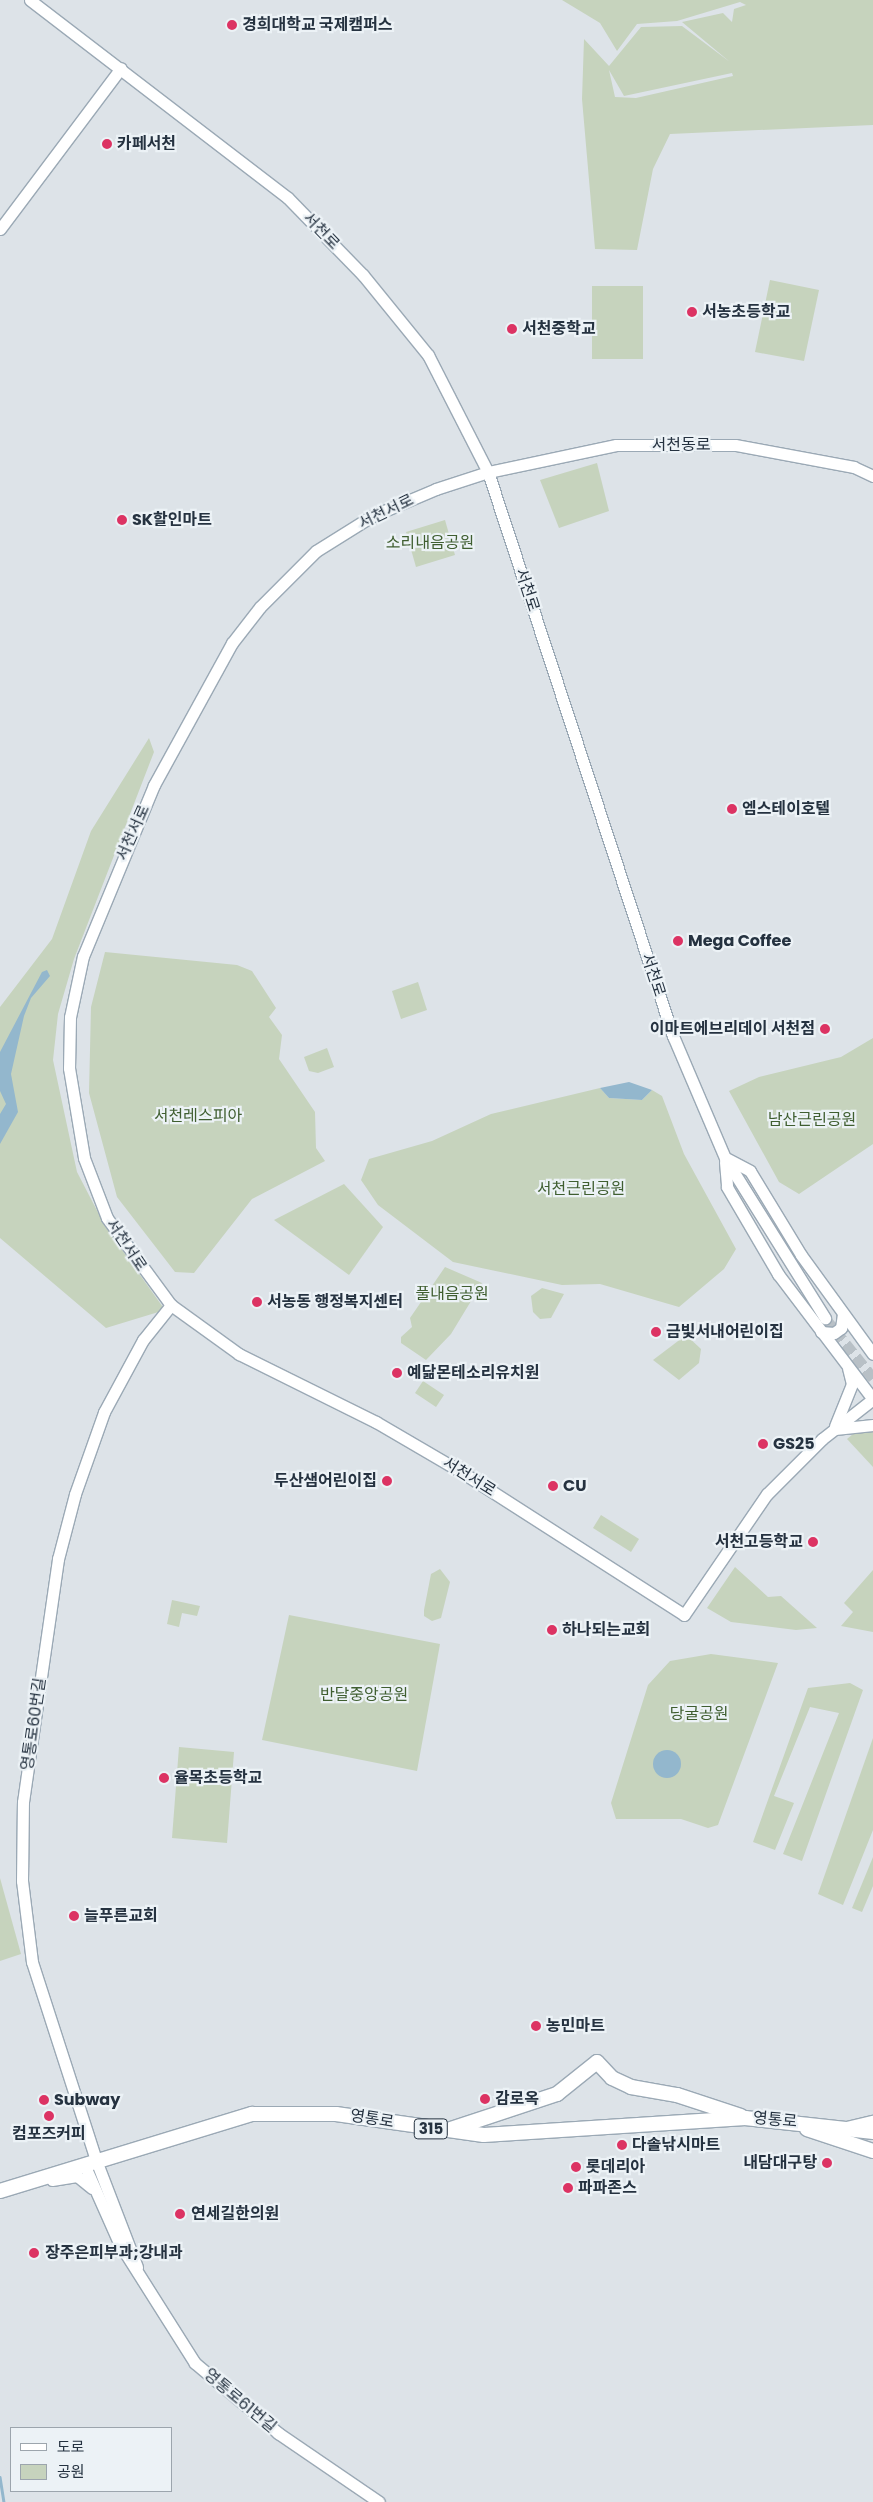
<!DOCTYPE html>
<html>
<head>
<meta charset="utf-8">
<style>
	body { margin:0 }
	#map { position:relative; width:873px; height:2502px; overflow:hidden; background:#dde3e8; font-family:Poppins,"Noto Sans KR",sans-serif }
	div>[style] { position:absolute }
	.green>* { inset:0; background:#c6d3bd }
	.water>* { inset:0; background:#93b7cd }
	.round { border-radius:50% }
	.stream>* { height:2.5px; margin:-1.25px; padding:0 1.25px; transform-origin:1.25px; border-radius:1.25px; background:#93b7cd }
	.secondary-tunnel>* { height:11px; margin-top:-5.5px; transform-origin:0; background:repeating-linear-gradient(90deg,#b8c0c6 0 11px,transparent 0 16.5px) }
	.roads { filter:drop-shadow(1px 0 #9ba9b5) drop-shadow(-1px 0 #9ba9b5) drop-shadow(0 1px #9ba9b5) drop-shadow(0 -1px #9ba9b5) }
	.secondary>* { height:11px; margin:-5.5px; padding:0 5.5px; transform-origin:5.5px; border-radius:5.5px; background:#fff }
	.primary>* { height:14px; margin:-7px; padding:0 7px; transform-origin:7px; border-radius:7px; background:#fff }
	.dots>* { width:14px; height:14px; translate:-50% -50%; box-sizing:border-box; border:2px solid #ecf2f6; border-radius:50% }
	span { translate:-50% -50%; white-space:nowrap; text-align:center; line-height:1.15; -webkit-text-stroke:4.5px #ecf2f6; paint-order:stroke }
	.shield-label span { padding:1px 4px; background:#ecf2f6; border:1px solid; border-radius:4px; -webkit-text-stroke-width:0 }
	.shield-label { font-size:15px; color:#253240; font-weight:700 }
	.poi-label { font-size:16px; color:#253240; font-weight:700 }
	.left { translate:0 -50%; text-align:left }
	.right { translate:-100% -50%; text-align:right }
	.street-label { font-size:16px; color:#253240 }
	.park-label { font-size:16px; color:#3f5e30 }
	.legend { position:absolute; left:10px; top:2427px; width:162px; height:65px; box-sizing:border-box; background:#ecf2f6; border:1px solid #9ca5ad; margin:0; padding:6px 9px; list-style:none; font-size:15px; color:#253240 }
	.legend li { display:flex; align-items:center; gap:10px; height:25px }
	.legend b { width:25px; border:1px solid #9ca5ad }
</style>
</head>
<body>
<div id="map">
	<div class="green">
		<i style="clip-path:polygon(evenodd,562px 0,873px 0,873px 125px,670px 134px,653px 169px,637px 250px,595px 249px,582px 99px,584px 39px,609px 66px,641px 27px,682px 26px,730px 62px,682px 22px,723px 13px,732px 22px,734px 9px,746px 5px,740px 2px,677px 21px,637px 24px,617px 51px,600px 23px,562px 0,609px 70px,624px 96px,732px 73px,733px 76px,636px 98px,615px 97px,609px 70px)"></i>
		<i style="clip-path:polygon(770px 280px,819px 290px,804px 361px,755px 352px)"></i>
		<i style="clip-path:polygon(592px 286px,643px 286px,643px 359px,592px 359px)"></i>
		<i style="clip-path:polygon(597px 463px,609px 511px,559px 528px,540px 480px)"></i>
		<i style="clip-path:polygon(445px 520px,455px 555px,416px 567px,406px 532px)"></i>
		<i style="clip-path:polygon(149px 738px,154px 752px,74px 959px,58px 1014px,53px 1060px,77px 1172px,105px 1226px,165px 1310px,106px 1328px,0 1238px,0 1007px,52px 939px,91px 831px)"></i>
		<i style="clip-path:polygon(105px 952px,237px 965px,252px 971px,276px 1008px,269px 1017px,282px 1035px,279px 1059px,315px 1112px,316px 1148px,325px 1161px,252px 1199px,194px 1273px,175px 1272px,117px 1197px,89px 1093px,91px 1007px)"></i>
		<i style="clip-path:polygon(418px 982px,427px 1010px,401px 1019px,392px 991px)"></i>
		<i style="clip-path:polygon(873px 1038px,873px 1144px,799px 1194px,779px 1182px,729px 1091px,759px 1077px,841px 1057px)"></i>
		<i style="clip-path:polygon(327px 1048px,334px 1067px,318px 1073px,309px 1071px,304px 1057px)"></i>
		<i style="clip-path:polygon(600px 1088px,609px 1098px,642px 1100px,652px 1090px,662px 1096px,684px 1154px,736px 1249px,724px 1269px,679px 1307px,600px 1284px,562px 1285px,453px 1262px,378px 1205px,361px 1180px,369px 1159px,432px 1141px,491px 1114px)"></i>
		<i style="clip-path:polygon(344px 1184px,383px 1227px,349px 1275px,274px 1220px)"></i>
		<i style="clip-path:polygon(445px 1267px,482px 1283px,451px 1334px,426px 1360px,401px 1343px,401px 1337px,412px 1327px,410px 1318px)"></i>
		<i style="clip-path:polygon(542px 1288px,564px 1294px,551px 1318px,540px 1319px,533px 1312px,531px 1296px)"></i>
		<i style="clip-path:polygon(686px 1335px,701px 1349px,699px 1363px,679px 1380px,653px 1360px)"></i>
		<i style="clip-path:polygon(423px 1381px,444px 1395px,436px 1407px,415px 1393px)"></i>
		<i style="clip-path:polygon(873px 1428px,873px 1467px,847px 1439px,859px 1429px)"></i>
		<i style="clip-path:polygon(601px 1515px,639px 1539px,631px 1552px,593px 1528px)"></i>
		<i style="clip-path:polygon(735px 1567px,768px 1597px,781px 1596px,817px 1628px,796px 1630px,731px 1622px,707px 1608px)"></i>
		<i style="clip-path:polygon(440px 1569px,450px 1582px,441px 1618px,432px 1621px,424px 1616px,424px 1610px,431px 1574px)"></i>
		<i style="clip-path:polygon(873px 1570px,873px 1632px,841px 1626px,853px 1612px,844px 1603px)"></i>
		<i style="clip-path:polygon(172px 1600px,200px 1606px,197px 1616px,182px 1613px,179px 1627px,167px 1624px)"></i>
		<i style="clip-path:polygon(289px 1615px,440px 1644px,417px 1771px,262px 1740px)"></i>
		<i style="clip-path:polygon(711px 1654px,778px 1663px,718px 1825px,708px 1828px,681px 1819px,616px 1819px,611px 1803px,648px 1685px,670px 1661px)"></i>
		<i style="clip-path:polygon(850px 1683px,863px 1690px,802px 1861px,783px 1854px,839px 1713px,810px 1707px,774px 1796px,794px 1803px,775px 1850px,753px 1842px,808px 1688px)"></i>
		<i style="clip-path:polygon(873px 1738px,873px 1830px,843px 1905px,818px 1894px)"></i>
		<i style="clip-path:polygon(179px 1747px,234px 1752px,227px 1843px,172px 1838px)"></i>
		<i style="clip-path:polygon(873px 1857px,873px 1886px,862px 1912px,852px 1908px)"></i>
		<i style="clip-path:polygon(0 1878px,21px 1954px,0 1961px)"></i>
	</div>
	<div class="water">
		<i style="clip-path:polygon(47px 970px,50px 976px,31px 998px,24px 1016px,11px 1074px,18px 1112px,0 1144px,0 1114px,6px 1104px,0 1091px,0 1052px,42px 972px)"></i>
		<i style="clip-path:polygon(629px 1082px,652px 1090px,642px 1100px,609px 1098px,600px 1088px)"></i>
		<i class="round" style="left:653px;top:1750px;width:28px;height:28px"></i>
	</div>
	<div class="stream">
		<i style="left:0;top:2477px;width:25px;rotate:81deg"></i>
	</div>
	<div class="secondary-tunnel">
		<i style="left:825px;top:1318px;width:77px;rotate:51.3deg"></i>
	</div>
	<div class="roads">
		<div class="secondary">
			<i style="left:30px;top:0;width:325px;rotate:37.5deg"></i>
			<i style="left:288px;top:198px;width:107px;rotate:45.8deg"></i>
			<i style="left:363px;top:275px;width:103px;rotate:50.9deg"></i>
			<i style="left:428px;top:355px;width:131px;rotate:62.9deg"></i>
			<i style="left:488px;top:472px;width:594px;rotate:71.84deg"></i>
			<i style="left:673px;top:1036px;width:133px;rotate:66.9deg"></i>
			<i style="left:725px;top:1158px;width:189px;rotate:58deg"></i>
			<i style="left:0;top:229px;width:201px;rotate:-53.1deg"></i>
			<i style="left:873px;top:476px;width:21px;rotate:-155deg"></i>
			<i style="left:854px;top:467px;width:121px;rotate:-169.5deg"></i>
			<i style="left:735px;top:445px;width:119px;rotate:180deg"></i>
			<i style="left:616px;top:445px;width:131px;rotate:168.1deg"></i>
			<i style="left:488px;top:472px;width:55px;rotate:161.9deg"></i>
			<i style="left:436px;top:489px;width:69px;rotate:157.1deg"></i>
			<i style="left:372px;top:516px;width:66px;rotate:148deg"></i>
			<i style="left:316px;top:551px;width:79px;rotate:135deg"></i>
			<i style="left:260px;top:607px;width:46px;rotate:127.9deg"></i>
			<i style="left:232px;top:643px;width:162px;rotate:118.8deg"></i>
			<i style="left:154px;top:785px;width:185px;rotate:112.5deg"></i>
			<i style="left:83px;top:956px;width:62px;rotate:102deg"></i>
			<i style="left:70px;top:1017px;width:51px;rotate:91.1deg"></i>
			<i style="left:69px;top:1068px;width:91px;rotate:80.5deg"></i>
			<i style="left:84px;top:1158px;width:64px;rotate:69deg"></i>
			<i style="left:107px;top:1218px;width:108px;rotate:53.7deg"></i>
			<i style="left:171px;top:1305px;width:84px;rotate:35.8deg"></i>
			<i style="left:239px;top:1354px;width:153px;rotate:26.4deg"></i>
			<i style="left:376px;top:1422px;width:97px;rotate:30.3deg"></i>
			<i style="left:460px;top:1471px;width:266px;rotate:32.7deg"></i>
			<i style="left:684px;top:1615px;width:147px;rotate:-55.6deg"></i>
			<i style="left:767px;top:1494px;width:78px;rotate:-45deg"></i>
			<i style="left:822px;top:1439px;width:65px;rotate:-38.1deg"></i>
			<i style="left:726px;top:1158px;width:27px;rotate:28deg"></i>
			<i style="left:750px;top:1171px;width:98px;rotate:58.7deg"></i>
			<i style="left:801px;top:1255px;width:122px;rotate:54deg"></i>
			<i style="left:725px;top:1162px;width:25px;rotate:85deg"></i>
			<i style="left:727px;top:1187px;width:101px;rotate:59.6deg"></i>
			<i style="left:778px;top:1274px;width:157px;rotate:52.8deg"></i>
			<i style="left:821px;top:1332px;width:13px;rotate:4deg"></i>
			<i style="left:834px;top:1333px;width:9px;rotate:-36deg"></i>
			<i style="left:841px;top:1328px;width:14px;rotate:-82deg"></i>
			<i style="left:835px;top:1426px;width:45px;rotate:-68deg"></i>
			<i style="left:852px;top:1384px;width:16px;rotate:-104deg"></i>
			<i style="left:835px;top:1429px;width:38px;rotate:-6deg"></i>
			<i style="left:846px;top:2127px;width:28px;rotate:-13deg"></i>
			<i style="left:84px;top:2164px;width:86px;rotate:66.1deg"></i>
			<i style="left:119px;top:2243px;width:142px;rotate:57.7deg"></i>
			<i style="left:195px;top:2363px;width:109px;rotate:40.1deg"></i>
			<i style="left:278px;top:2433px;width:122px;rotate:34.3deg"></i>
			<i style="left:52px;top:2180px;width:25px;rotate:-9deg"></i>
			<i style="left:77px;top:2176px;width:19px;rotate:39deg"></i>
			<i style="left:137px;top:2267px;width:115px;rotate:-111deg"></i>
			<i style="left:96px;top:2160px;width:208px;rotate:-107.9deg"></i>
			<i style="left:32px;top:1962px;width:82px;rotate:-97deg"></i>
			<i style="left:22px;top:1881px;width:79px;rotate:-89.3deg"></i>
			<i style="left:23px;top:1802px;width:246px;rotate:-81.8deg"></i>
			<i style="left:58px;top:1559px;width:67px;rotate:-75.3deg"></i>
			<i style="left:75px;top:1494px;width:87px;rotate:-70.5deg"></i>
			<i style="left:104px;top:1412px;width:82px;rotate:-61.6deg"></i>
			<i style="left:143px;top:1340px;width:45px;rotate:-51.3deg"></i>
		</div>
		<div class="primary">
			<i style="left:451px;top:2129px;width:112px;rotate:-18.3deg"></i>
			<i style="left:557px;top:2094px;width:51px;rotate:-38.7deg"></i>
			<i style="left:597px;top:2062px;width:22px;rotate:47deg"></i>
			<i style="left:612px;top:2078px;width:21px;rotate:25deg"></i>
			<i style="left:631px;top:2087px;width:47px;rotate:9.9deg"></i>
			<i style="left:677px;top:2095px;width:67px;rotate:18.2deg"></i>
			<i style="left:807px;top:2129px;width:70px;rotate:18.4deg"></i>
			<i style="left:0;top:2191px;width:264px;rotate:-17deg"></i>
			<i style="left:252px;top:2114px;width:84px"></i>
			<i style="left:336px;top:2114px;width:149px;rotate:8.1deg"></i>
			<i style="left:484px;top:2135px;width:262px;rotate:-3.7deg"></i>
			<i style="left:745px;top:2118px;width:129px;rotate:6.2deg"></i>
		</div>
	</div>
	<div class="dots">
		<i style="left:232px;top:25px;background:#dc3363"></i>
		<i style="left:107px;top:144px;background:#dc3363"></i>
		<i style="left:692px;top:312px;background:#dc3363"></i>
		<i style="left:512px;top:329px;background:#dc3363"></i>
		<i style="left:122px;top:520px;background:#dc3363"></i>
		<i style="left:732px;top:809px;background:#dc3363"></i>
		<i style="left:678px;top:941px;background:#dc3363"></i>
		<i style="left:825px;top:1029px;background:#dc3363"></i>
		<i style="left:257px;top:1302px;background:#dc3363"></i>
		<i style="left:656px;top:1332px;background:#dc3363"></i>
		<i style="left:397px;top:1373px;background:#dc3363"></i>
		<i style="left:763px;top:1444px;background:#dc3363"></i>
		<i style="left:387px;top:1481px;background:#dc3363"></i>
		<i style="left:553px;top:1486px;background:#dc3363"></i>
		<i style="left:813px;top:1542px;background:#dc3363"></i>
		<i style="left:552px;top:1630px;background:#dc3363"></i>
		<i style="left:164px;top:1778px;background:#dc3363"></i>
		<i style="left:74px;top:1916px;background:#dc3363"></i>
		<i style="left:536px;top:2026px;background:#dc3363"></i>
		<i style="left:485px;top:2099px;background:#dc3363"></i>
		<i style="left:44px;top:2100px;background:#dc3363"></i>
		<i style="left:49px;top:2116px;background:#dc3363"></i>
		<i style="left:622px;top:2145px;background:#dc3363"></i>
		<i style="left:827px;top:2163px;background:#dc3363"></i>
		<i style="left:576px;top:2167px;background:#dc3363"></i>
		<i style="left:568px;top:2188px;background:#dc3363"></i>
		<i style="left:180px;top:2214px;background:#dc3363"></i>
		<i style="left:34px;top:2253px;background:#dc3363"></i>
	</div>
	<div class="shield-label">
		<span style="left:431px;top:2129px">315</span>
	</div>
	<div class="poi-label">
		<span class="left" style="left:242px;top:25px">경희대학교 국제캠퍼스</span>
		<span class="left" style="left:117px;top:144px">카페서천</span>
		<span class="left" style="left:702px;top:312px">서농초등학교</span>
		<span class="left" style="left:522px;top:329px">서천중학교</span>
		<span class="left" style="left:132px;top:520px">SK할인마트</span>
		<span class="left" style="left:742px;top:809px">엠스테이호텔</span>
		<span class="left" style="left:688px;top:941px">Mega Coffee</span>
		<span class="right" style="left:815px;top:1029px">이마트에브리데이 서천점</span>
		<span class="left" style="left:267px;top:1302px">서농동 행정복지센터</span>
		<span class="left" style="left:666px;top:1332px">금빛서내어린이집</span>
		<span class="left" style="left:407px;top:1373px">예닮몬테소리유치원</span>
		<span class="left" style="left:773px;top:1444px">GS25</span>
		<span class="right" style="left:377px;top:1481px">두산샘어린이집</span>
		<span class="left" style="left:563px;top:1486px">CU</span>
		<span class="right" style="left:803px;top:1542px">서천고등학교</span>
		<span class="left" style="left:562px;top:1630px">하나되는교회</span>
		<span class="left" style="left:174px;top:1778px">율목초등학교</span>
		<span class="left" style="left:84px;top:1916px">늘푸른교회</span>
		<span class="left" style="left:546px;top:2026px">농민마트</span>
		<span class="left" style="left:495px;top:2099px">감로옥</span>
		<span class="left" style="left:54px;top:2100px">Subway</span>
		<span style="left:49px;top:2134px">컴포즈커피</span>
		<span class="left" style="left:632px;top:2145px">다솔낚시마트</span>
		<span class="right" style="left:817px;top:2163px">내담대구탕</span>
		<span class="left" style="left:586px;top:2167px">롯데리아</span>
		<span class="left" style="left:578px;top:2188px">파파존스</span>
		<span class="left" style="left:191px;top:2214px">연세길한의원</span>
		<span class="left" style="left:45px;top:2253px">장주은피부과;강내과</span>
	</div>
	<div class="street-label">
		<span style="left:321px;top:231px;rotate:46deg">서천로</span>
		<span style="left:681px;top:445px">서천동로</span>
		<span style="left:386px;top:512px;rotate:-26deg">서천서로</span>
		<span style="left:527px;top:590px;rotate:72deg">서천로</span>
		<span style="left:133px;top:833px;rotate:-66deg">서천서로</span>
		<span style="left:653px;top:975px;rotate:72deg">서천로</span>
		<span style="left:126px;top:1245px;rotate:56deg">서천서로</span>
		<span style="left:469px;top:1477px;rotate:32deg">서천서로</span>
		<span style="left:34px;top:1724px;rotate:-82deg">영통로60번길</span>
		<span style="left:372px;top:2119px;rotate:9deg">영통로</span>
		<span style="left:775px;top:2120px;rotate:5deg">영통로</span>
		<span style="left:240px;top:2401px;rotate:40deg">영통로61번길</span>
	</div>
	<div class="park-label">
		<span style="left:430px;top:543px">소리내음공원</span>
		<span style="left:198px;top:1116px">서천레스피아</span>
		<span style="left:812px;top:1120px">남산근린공원</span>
		<span style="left:581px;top:1189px">서천근린공원</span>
		<span style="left:452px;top:1294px">풀내음공원</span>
		<span style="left:364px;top:1695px">반달중앙공원</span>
		<span style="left:699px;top:1714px">당굴공원</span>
	</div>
	<ul class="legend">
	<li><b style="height:6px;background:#fff"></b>도로</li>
	<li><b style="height:14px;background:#c6d3bd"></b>공원</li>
	</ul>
</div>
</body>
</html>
